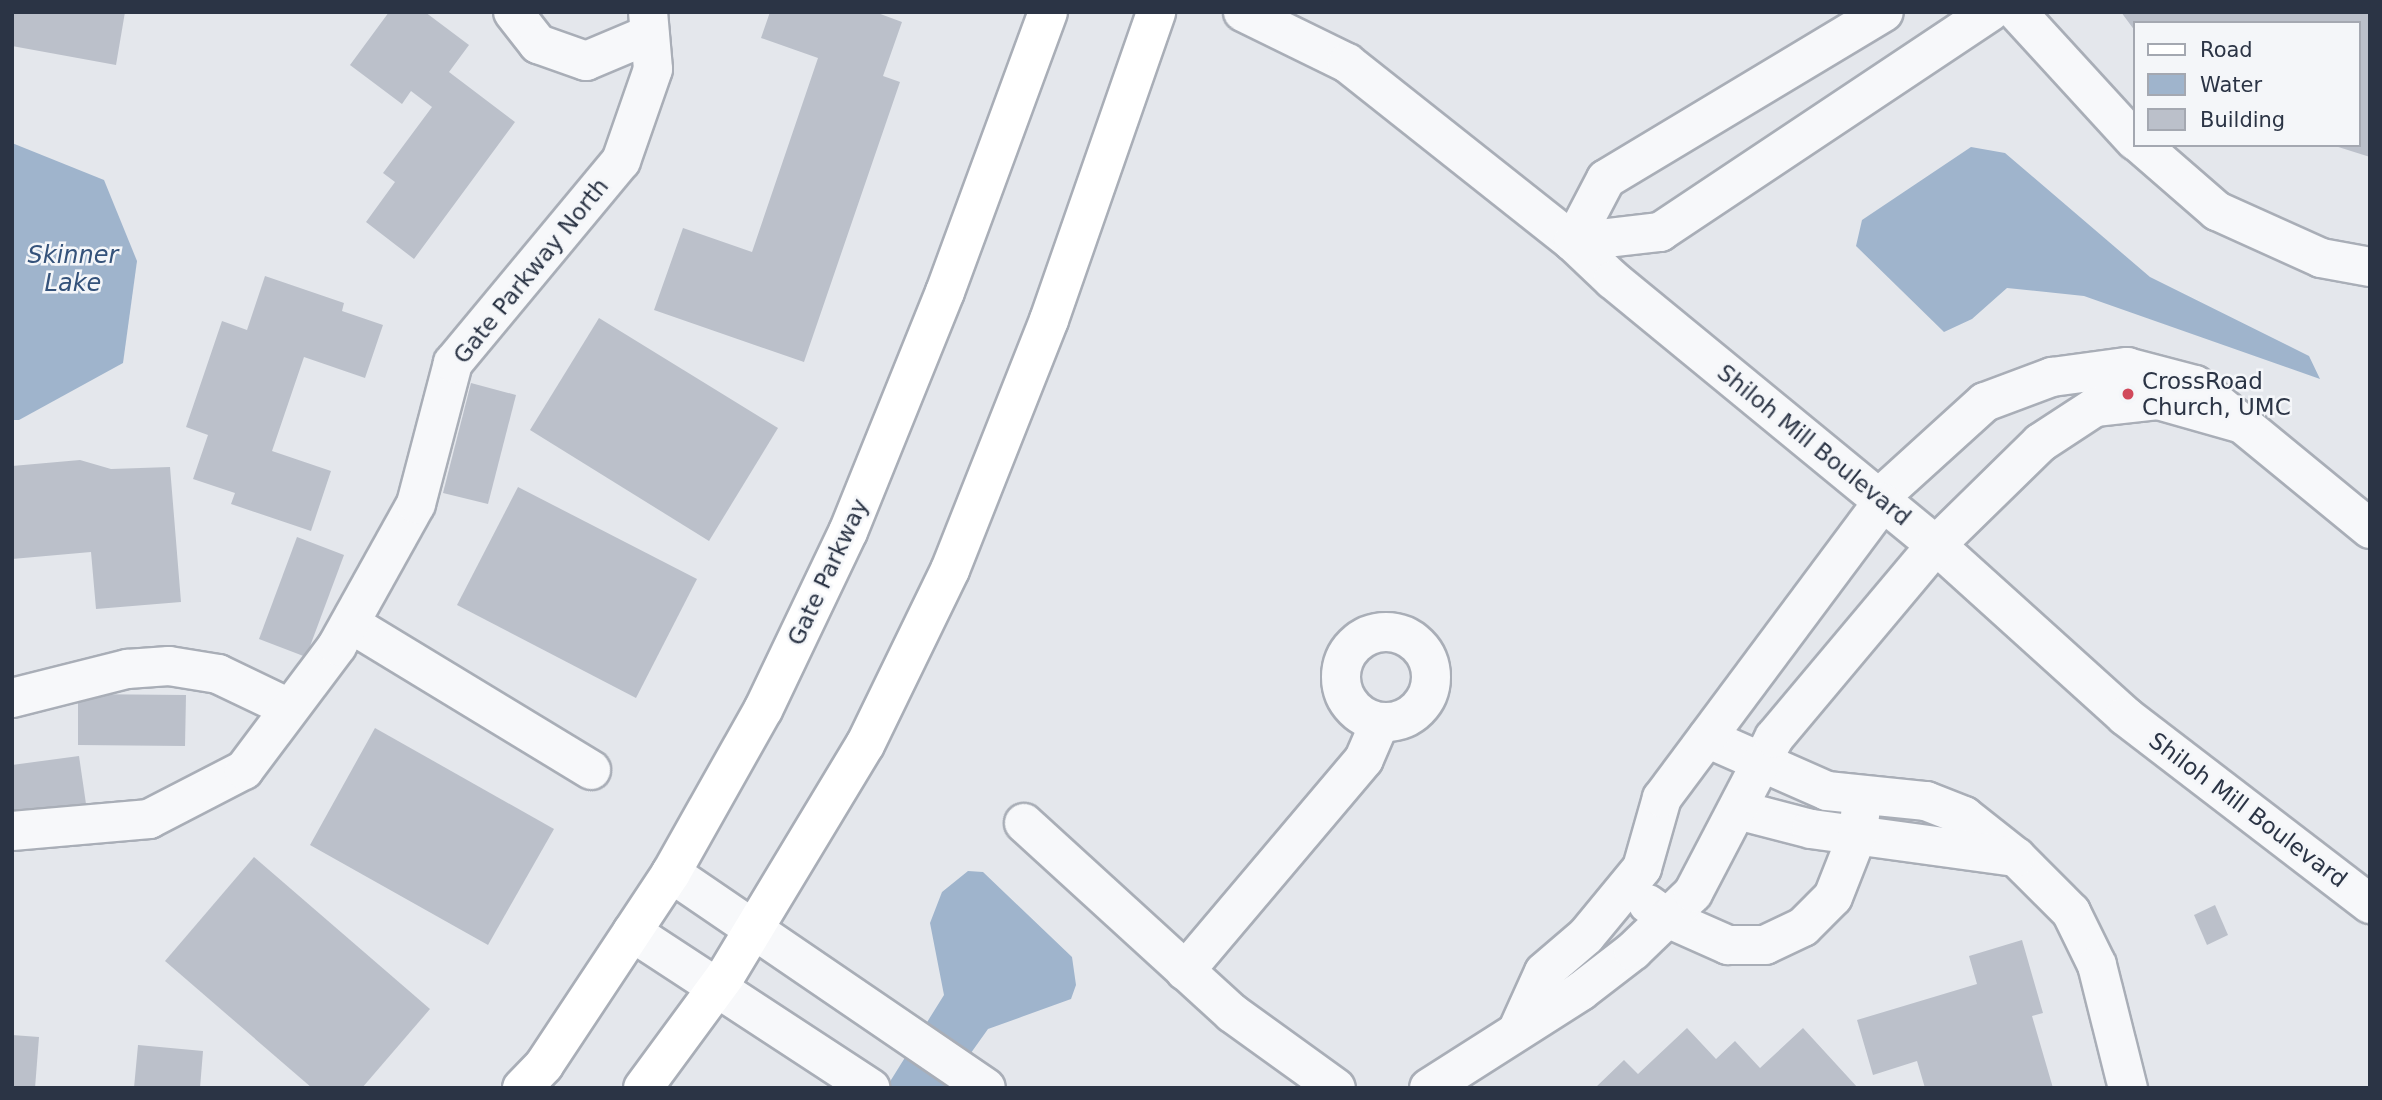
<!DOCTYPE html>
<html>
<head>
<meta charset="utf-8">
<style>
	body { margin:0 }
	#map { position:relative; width:2382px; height:1100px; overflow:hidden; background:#e4e7ec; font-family:"DejaVu Sans",sans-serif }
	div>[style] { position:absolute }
	.water>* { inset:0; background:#9fb4cc }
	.building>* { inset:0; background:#bbc0ca }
	.roads { filter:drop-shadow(2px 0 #a9aeb7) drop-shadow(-2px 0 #a9aeb7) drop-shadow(0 2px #a9aeb7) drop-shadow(0 -2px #a9aeb7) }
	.minor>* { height:38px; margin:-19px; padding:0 19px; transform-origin:19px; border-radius:19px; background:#f7f8fa }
	.minor>.ring { margin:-19px; padding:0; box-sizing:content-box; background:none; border:38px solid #f7f8fa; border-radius:50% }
	.major>* { height:38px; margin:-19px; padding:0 19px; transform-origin:19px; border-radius:19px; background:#fff }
	.dots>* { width:19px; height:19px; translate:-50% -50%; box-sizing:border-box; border:4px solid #f4f6f9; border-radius:50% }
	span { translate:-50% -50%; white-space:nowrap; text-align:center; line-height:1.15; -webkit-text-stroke:5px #f4f6f9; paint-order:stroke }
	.street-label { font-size:23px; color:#2b3445 }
	.poi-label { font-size:23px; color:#2b3445 }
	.left { translate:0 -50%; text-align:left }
	.water-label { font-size:24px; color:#34527a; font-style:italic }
	.frame { position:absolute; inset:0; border:14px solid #2b3445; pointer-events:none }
	.legend { position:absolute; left:2133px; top:21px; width:228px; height:126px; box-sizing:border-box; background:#f4f6f9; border:2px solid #a4a8b1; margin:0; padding:9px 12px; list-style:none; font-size:21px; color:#2b3445 }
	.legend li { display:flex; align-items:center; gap:14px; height:35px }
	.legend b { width:35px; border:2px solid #a4a8b1 }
</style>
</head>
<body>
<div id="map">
	<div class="water">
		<i style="clip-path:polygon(12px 143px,104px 180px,137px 261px,123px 363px,19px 420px,12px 420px)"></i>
		<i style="clip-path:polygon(1971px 147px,2005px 153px,2150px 277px,2309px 356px,2320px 379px,2084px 296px,2007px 288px,1972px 319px,1944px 332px,1856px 246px,1862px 220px)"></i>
		<i style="clip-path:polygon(968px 871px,983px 872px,1072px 957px,1076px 985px,1071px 999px,988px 1029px,946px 1088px,886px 1088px,944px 995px,930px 923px,942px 892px)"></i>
	</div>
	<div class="building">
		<i style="clip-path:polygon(12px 12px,125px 12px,116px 65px,12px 46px)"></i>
		<i style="clip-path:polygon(389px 12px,425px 12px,469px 45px,449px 72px,515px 122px,414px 259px,366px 222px,395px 182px,383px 173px,432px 107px,411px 91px,402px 104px,350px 65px)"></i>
		<i style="clip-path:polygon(770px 12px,875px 12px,902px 22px,883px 76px,900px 82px,804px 362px,654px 310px,683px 228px,752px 252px,818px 58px,761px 38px)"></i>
		<i style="clip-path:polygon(2121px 12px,2370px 12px,2370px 157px,2332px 145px,2359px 145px,2359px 23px,2135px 23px,2135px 31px)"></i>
		<i style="clip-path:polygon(265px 276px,344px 303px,342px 311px,383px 325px,365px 378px,304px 357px,272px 451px,331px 471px,311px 531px,231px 504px,235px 493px,193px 479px,208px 435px,186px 427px,222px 321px,247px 330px)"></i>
		<i style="clip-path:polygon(599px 318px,778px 428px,709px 541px,530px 430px)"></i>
		<i style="clip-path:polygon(471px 383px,516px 395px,488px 504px,443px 493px)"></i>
		<i style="clip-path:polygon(80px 460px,111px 469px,170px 467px,181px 602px,96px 609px,91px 552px,12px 559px,12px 466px)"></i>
		<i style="clip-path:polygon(518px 487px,697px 579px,636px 698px,457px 605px)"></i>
		<i style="clip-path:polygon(297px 537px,344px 555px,306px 657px,259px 639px)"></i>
		<i style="clip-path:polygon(78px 694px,186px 695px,185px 746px,78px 745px)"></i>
		<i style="clip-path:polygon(375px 728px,554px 829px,488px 945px,310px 845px)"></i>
		<i style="clip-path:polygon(79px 756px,86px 804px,12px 814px,12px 765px)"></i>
		<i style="clip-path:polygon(254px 857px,430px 1009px,362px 1088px,312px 1088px,165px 961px)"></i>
		<i style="clip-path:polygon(2215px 905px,2228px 935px,2207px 945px,2194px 915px)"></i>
		<i style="clip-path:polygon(2022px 940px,2043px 1013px,2032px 1016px,2053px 1088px,1925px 1088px,1917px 1061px,1873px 1075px,1857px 1020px,1977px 984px,1969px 956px)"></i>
		<i style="clip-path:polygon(1687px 1028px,1716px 1059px,1735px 1041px,1760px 1068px,1803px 1028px,1858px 1088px,1595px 1088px,1624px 1060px,1638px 1074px)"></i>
		<i style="clip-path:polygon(12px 1035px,39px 1037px,35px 1088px,12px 1088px)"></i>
		<i style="clip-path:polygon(138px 1045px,203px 1051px,200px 1088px,134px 1088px)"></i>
	</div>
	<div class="roads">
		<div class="minor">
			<i style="left:513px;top:12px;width:41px;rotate:52deg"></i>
			<i style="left:538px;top:44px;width:51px;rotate:19.5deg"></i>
			<i style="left:586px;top:61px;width:69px;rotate:-22.9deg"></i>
			<i style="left:1243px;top:12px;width:116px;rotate:26.1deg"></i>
			<i style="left:1347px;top:63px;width:288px;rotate:38.4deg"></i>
			<i style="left:1573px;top:242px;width:55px;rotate:43.5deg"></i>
			<i style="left:1613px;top:280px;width:418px;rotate:39.4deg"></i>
			<i style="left:1936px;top:545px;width:255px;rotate:42.1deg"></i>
			<i style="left:2125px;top:716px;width:309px;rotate:37.5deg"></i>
			<i style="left:2017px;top:12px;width:175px;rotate:47.5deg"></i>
			<i style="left:2141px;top:145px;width:101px;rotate:41deg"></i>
			<i style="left:2217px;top:211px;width:114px;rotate:24.3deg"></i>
			<i style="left:2321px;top:258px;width:50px;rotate:10.4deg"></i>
			<i style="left:1573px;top:242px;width:88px;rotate:-6.6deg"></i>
			<i style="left:1660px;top:232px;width:397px;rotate:-33.7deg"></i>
			<i style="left:1573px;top:242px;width:71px;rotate:-62.4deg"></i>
			<i style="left:1606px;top:179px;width:324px;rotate:-31deg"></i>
			<i style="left:1879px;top:498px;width:143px;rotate:-42.2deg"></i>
			<i style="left:1985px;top:402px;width:72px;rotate:-20.5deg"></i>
			<i style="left:2052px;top:377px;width:76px;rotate:-7.6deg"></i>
			<i style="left:2127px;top:367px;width:70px;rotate:14.8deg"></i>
			<i style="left:2195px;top:385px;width:227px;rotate:39.4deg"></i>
			<i style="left:351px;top:624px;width:281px;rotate:31.3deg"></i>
			<i class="ring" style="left:1341px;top:632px;width:52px;height:52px"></i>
			<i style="left:12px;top:698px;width:119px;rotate:-14.2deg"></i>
			<i style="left:127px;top:669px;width:42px;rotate:-4.1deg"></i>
			<i style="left:169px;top:666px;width:50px;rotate:9.3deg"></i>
			<i style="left:218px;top:674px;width:79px;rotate:25.6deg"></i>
			<i style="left:1707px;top:738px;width:131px;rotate:23.8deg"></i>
			<i style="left:1827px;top:791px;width:100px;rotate:5.8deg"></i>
			<i style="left:1926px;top:801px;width:41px;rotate:21.5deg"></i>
			<i style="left:1964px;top:816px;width:66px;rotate:38.3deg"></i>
			<i style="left:2016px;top:857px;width:78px;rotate:45deg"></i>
			<i style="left:2071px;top:912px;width:59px;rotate:63.9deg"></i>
			<i style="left:2097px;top:965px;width:127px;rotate:75.9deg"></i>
			<i style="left:1738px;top:810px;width:75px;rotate:14.6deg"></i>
			<i style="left:1811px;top:829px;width:207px;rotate:7.8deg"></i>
			<i style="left:1024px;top:823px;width:282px;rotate:42.4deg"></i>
			<i style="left:1232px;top:1013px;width:128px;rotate:35.8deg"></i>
			<i style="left:12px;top:831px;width:138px;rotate:-5deg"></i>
			<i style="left:149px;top:819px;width:107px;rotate:-27.3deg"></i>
			<i style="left:244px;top:770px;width:155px;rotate:-53.1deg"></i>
			<i style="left:337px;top:646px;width:162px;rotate:-60.9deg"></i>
			<i style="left:416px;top:504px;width:146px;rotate:-75.3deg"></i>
			<i style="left:453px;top:363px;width:263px;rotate:-50.3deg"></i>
			<i style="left:621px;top:161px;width:97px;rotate:-70.8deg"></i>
			<i style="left:653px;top:69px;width:57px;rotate:-95deg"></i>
			<i style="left:671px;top:873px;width:381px;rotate:34.3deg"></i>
			<i style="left:1648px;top:904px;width:24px;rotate:36deg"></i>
			<i style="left:1667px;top:918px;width:67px;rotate:23.9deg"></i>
			<i style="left:1728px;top:945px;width:37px"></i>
			<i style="left:1765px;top:945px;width:42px;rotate:-25.3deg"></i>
			<i style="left:1803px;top:927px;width:42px;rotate:-45deg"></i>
			<i style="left:1833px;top:897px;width:66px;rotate:-68.5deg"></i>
			<i style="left:1857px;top:836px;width:41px;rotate:-81.7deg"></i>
			<i style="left:632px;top:932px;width:285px;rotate:33.2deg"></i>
			<i style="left:1185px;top:971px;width:277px;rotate:-49.8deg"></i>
			<i style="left:1364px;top:759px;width:40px;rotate:-66.6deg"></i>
			<i style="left:1519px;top:1027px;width:60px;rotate:-65.6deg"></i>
			<i style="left:1544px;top:972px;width:55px;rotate:-40.6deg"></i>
			<i style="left:1586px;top:936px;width:88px;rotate:-50.5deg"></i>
			<i style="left:1642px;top:868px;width:73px;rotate:-74.1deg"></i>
			<i style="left:1662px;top:798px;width:369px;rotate:-53.3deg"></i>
			<i style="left:1429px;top:1088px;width:180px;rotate:-32.5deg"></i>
			<i style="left:1581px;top:991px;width:66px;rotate:-37.6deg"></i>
			<i style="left:1633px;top:951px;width:83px;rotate:-44deg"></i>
			<i style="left:1693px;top:893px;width:175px;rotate:-62.4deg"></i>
			<i style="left:1774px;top:738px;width:252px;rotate:-50deg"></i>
			<i style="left:1936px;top:545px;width:146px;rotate:-44.4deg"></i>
			<i style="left:2040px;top:443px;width:66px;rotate:-33.2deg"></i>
			<i style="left:2095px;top:407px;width:63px;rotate:-6.3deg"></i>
			<i style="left:2158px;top:400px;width:88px;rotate:15.8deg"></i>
		</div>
		<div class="major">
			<i style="left:522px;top:1088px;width:32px;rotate:-46deg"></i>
			<i style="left:544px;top:1065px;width:230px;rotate:-56.5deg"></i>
			<i style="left:671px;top:873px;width:187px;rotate:-60.6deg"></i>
			<i style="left:763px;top:710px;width:197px;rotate:-64.5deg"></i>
			<i style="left:848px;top:532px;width:259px;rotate:-68deg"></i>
			<i style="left:945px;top:292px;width:298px;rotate:-69.8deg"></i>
			<i style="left:643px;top:1088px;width:140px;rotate:-53.7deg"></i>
			<i style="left:726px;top:975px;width:269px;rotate:-58.9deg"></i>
			<i style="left:865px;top:745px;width:195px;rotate:-64.1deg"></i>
			<i style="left:950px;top:570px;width:269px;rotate:-68.4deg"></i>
			<i style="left:1049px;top:320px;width:326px;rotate:-70.8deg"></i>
		</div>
	</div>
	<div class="dots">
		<i style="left:2128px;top:394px;background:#d1495b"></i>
	</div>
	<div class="street-label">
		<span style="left:531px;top:271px;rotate:-51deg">Gate Parkway North</span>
		<span style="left:1814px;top:445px;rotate:39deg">Shiloh Mill Boulevard</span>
		<span style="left:828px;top:572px;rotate:-65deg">Gate Parkway</span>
		<span style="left:2248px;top:810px;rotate:37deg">Shiloh Mill Boulevard</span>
	</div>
	<div class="poi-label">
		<span class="left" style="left:2142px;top:394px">CrossRoad<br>Church, UMC</span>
	</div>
	<div class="water-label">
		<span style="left:73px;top:270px">Skinner<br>Lake</span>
	</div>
	<div class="frame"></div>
	<ul class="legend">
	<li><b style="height:9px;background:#fff"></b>Road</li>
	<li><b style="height:19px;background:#9fb4cc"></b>Water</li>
	<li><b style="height:19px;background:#bbc0ca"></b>Building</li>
	</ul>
</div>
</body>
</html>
